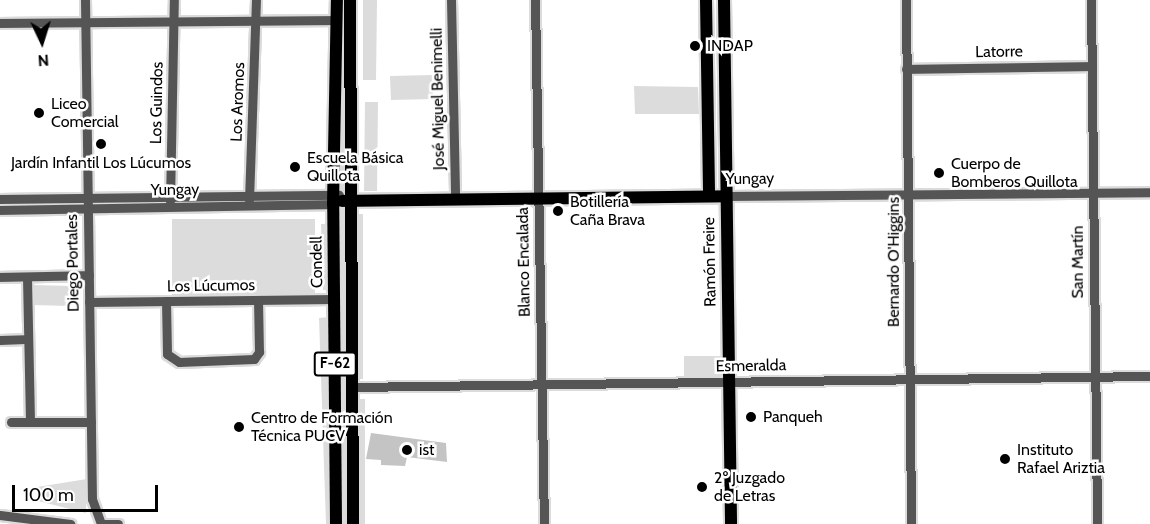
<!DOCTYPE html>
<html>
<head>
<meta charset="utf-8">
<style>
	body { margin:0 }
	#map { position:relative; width:1150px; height:524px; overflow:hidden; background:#fff; font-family:Cabin,sans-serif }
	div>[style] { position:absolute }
	.green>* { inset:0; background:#dcdcdc }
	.building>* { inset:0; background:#c4c4c4 }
	.roads { filter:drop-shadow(2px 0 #dbdbdb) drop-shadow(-2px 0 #dbdbdb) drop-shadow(0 2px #dbdbdb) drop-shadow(0 -2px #dbdbdb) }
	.minor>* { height:9px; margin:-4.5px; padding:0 4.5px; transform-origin:4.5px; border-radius:4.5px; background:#555 }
	.major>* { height:12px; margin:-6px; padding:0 6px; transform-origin:6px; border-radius:6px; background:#000 }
	.dots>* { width:16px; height:16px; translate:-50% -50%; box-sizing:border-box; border:3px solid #fff; border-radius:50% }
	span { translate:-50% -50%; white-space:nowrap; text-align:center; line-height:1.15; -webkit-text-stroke:5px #fff; paint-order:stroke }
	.shield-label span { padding:2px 4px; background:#fff; border:2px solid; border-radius:4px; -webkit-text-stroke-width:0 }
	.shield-label { font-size:15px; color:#000; font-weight:700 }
	.poi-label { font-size:16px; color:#000 }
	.left { translate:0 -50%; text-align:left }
	.street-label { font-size:16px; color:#000 }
	.north { position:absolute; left:12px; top:12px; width:60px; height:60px; -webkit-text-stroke:4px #fff; paint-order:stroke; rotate:176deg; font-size:16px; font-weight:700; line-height:24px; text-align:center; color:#000 }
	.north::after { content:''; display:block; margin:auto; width:21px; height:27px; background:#000; clip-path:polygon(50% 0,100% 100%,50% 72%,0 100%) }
	.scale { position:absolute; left:12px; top:485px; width:146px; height:27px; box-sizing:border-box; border:3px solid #000; border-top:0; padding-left:8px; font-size:18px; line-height:21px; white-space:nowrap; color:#000; -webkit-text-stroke:4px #fff; paint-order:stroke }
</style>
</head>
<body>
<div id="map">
	<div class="green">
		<i style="clip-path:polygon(340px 0,348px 0,345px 193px,340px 193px)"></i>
		<i style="clip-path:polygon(363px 0,377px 0,376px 80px,363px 80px)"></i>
		<i style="clip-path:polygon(432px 75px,433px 99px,391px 100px,390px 76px)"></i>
		<i style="clip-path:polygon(634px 86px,698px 87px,699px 114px,635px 114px)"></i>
		<i style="clip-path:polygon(365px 102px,378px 102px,377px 191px,364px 191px)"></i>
		<i style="clip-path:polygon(338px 208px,344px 208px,349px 524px,341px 524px)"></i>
		<i style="clip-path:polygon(353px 214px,363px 214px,363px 379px,356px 379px)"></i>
		<i style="clip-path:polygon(172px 219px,315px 219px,315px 297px,172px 297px)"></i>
		<i style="clip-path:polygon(321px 224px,332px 224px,332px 290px,323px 290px)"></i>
		<i style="clip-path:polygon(33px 285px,70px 286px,69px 306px,33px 305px)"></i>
		<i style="clip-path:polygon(329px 317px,329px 431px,333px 524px,326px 524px,319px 318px)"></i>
		<i style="clip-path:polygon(684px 356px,724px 356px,724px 376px,684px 376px)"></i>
		<i style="clip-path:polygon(356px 399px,365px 399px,365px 524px,361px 524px,357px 475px)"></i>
		<i style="clip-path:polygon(87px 479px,86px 513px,38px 501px,37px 487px)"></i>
	</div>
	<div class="building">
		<i style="clip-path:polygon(371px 433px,446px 443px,447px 462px,407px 457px,405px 466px,381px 465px,381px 460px,366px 459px)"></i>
	</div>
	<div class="roads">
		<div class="minor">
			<i style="left:85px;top:0;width:499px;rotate:89.2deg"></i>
			<i style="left:92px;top:499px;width:27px;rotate:70deg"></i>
			<i style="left:451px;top:0;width:198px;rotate:88.8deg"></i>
			<i style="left:535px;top:0;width:524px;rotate:89.02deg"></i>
			<i style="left:906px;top:0;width:524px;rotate:89.45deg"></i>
			<i style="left:1091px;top:0;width:524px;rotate:89.34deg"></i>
			<i style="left:0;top:23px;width:336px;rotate:-0.5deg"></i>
			<i style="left:906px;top:69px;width:186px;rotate:-0.9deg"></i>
			<i style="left:725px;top:196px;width:425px;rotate:-0.5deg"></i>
			<i style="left:0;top:199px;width:339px;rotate:-0.7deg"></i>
			<i style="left:249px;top:200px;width:200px;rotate:-88deg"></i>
			<i style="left:170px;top:201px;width:201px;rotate:-88.9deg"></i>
			<i style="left:0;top:210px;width:333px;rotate:-1deg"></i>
			<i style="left:0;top:277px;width:89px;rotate:-1.3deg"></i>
			<i style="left:27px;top:278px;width:143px;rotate:88.8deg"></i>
			<i style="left:166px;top:301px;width:53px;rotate:88.9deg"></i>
			<i style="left:167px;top:354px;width:14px;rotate:34deg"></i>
			<i style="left:179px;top:362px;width:75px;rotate:-2.3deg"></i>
			<i style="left:254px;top:359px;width:9px;rotate:-54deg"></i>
			<i style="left:259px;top:352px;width:52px;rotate:-91.1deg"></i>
			<i style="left:89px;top:302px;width:245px;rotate:-0.7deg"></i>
			<i style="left:0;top:340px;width:25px;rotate:-2deg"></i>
			<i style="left:352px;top:387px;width:798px;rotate:-0.79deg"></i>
			<i style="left:11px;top:422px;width:80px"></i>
			<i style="left:0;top:515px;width:71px;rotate:7.3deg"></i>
			<i style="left:103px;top:524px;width:15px"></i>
		</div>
		<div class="major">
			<i style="left:350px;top:0;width:524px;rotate:89.67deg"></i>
			<i style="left:706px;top:0;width:196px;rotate:89.1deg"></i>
			<i style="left:724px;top:0;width:524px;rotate:89.23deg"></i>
			<i style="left:342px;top:201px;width:383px;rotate:-0.7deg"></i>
			<i style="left:336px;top:524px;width:320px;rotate:-90.5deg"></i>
			<i style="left:333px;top:204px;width:204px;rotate:-88.9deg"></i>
		</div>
	</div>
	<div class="dots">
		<i style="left:695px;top:46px;background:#000"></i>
		<i style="left:39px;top:113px;background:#000"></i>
		<i style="left:101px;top:144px;background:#000"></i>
		<i style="left:295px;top:167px;background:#000"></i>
		<i style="left:939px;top:173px;background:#000"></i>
		<i style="left:558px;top:211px;background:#000"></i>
		<i style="left:751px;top:417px;background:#000"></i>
		<i style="left:239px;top:427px;background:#000"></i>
		<i style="left:407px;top:450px;background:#000"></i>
		<i style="left:1005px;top:459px;background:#000"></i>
		<i style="left:702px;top:487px;background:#000"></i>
	</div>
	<div class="shield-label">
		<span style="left:335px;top:364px">F-62</span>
	</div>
	<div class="poi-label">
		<span class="left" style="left:707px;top:46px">INDAP</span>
		<span class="left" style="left:51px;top:113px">Liceo<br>Comercial</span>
		<span class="left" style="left:307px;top:167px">Escuela Básica<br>Quillota</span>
		<span style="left:101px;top:163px">Jardín Infantil Los Lúcumos</span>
		<span class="left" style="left:951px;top:173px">Cuerpo de<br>Bomberos Quillota</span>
		<span class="left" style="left:570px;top:211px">Botillería<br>Caña Brava</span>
		<span class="left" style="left:763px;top:417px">Panqueh</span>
		<span class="left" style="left:251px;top:427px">Centro de Formación<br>Técnica PUCV</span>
		<span class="left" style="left:419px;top:450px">ist</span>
		<span class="left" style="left:1017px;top:459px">Instituto<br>Rafael Ariztia</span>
		<span class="left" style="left:714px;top:487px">2º Juzgado<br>de Letras</span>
	</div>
	<div class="street-label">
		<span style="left:999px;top:52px;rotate:-1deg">Latorre</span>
		<span style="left:438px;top:99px;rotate:-91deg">José Miguel Benimelli</span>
		<span style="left:238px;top:102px;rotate:-88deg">Los Aromos</span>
		<span style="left:157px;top:103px;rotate:-89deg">Los Guindos</span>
		<span style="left:750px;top:179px;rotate:-1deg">Yungay</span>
		<span style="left:175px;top:190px;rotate:-1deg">Yungay</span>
		<span style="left:317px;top:262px;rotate:-91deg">Condell</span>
		<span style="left:524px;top:262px;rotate:-91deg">Blanco Encalada</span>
		<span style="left:710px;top:262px;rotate:-91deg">Ramón Freire</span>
		<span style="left:894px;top:262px;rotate:-90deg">Bernardo O'Higgins</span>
		<span style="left:1078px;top:262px;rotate:-90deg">San Martín</span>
		<span style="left:73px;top:263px;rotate:-91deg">Diego Portales</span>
		<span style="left:211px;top:286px;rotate:-1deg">Los Lúcumos</span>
		<span style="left:751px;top:366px;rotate:-1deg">Esmeralda</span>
	</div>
	<div class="north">N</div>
	<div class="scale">100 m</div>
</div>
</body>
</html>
